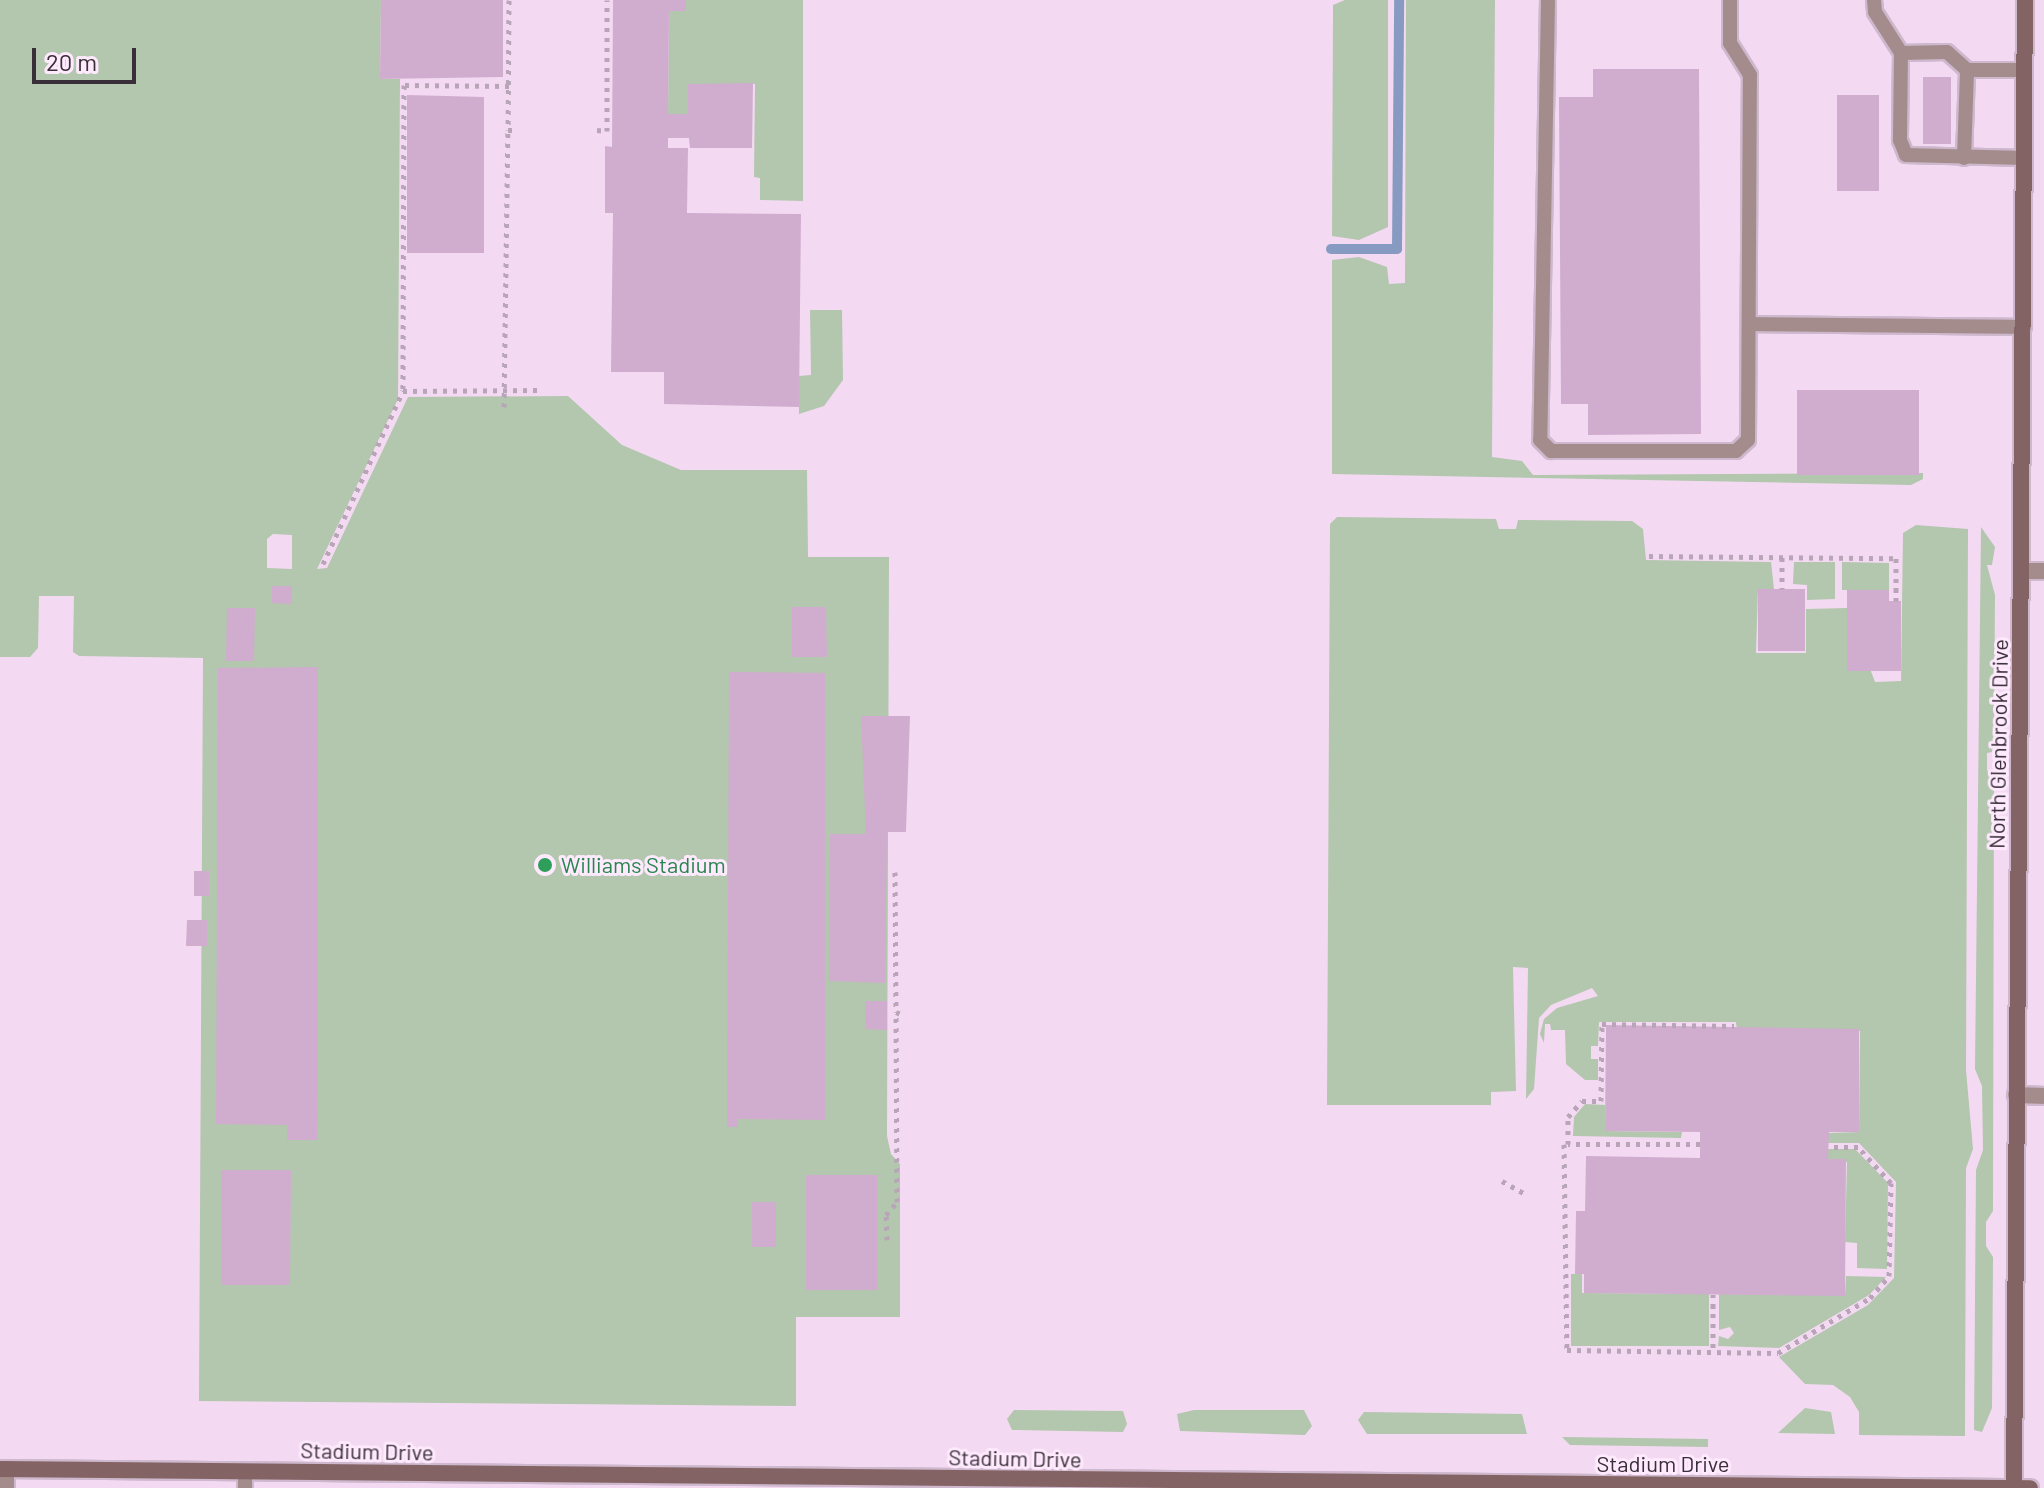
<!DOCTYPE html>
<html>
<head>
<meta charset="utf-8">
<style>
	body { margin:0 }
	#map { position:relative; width:2044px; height:1488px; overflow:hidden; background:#f3daf2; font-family:Barlow,sans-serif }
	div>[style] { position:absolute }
	.green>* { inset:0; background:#b3c6ae }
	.stream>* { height:10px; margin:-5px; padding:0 5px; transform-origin:5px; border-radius:5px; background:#879ac2 }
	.building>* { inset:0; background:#d0accf }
	.path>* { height:5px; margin-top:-2.5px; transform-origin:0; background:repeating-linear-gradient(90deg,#b9a5b8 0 4px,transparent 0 10px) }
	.roads { filter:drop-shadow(2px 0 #ceb8cd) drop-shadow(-2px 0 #ceb8cd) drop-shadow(0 2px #ceb8cd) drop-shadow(0 -2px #ceb8cd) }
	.lane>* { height:14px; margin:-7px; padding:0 7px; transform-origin:7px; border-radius:7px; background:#a48c8d }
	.street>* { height:16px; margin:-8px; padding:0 8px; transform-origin:8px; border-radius:8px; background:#a48c8d }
	.secondary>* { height:16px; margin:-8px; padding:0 8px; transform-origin:8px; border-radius:8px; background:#846364 }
	.dots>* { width:22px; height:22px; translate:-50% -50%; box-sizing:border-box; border:4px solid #fee9fd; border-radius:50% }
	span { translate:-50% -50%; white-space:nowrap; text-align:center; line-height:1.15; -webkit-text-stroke:6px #fee9fd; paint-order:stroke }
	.street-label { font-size:22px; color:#392f38 }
	.leisure-label { font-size:22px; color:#27864d }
	.left { translate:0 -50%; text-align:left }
	.scale { position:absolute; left:32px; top:48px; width:104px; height:36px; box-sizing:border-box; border:4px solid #392f38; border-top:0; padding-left:10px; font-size:24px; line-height:28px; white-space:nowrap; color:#392f38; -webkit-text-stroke:6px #fee9fd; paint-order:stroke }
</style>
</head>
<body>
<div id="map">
	<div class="green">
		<i style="clip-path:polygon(evenodd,0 0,381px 0,380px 79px,400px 79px,398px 399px,317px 569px,327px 568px,408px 397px,568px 396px,622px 445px,681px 470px,807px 470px,808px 557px,889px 557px,887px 1136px,891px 1154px,900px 1164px,900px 1317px,796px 1317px,796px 1406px,199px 1401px,203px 658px,79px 656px,73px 652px,74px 596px,39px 596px,38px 648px,30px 657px,0 657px,0 0,273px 534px,292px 535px,292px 569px,267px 568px,267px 539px,273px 534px)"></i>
		<i style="clip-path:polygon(686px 0,803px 0,803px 201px,760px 200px,760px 178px,754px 177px,755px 84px,689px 84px,688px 114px,668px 114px,669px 11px,686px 11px)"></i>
		<i style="clip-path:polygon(1345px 0,1388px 0,1388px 227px,1359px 240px,1332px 236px,1333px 5px)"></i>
		<i style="clip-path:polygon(1406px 0,1495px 0,1492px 457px,1522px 461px,1533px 475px,1923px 473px,1923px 479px,1911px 485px,1332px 474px,1332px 260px,1359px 257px,1387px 267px,1389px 284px,1405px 283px)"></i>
		<i style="clip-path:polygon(810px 310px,842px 310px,843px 380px,824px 406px,799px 414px,799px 376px,811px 375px)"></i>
		<i style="clip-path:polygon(1337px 517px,1496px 519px,1499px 529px,1516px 529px,1518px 520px,1632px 521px,1643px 529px,1646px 560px,1771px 562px,1774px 589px,1758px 589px,1756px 653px,1806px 653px,1806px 609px,1847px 608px,1875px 682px,1901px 681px,1903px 533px,1916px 525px,1968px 529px,1966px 1070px,1973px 1149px,1966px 1168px,1965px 1436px,1859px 1435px,1859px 1412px,1850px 1397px,1833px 1385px,1805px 1384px,1779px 1357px,1868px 1305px,1894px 1278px,1896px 1182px,1859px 1143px,1828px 1143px,1828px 1133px,1859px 1132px,1860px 1031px,1737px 1030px,1736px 1022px,1599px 1022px,1598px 1046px,1591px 1046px,1591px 1059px,1598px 1059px,1598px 1080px,1585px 1080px,1566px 1064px,1565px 1030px,1551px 1030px,1550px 1024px,1545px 1024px,1544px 1043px,1540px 1034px,1544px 1019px,1557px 1008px,1598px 996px,1592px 988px,1551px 1005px,1539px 1018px,1534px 1089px,1526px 1099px,1528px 968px,1513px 967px,1516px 1091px,1491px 1092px,1491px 1105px,1327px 1105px,1330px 524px)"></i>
		<i style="clip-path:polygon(1981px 527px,1995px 547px,1992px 565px,1987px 565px,1995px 595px,1994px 732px,1992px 752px,1987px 753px,1987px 770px,1994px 782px,1993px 1211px,1986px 1222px,1986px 1246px,1993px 1257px,1992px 1408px,1982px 1432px,1974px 1430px,1976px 1170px,1983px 1150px,1982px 1086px,1975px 1069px)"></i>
		<i style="clip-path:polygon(1794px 562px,1835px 562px,1835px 599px,1807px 600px,1807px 585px,1793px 584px)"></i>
		<i style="clip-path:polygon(1842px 562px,1889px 563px,1889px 590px,1842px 590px)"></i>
		<i style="clip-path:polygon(1585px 1104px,1605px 1105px,1605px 1131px,1682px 1132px,1681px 1138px,1573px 1136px,1574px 1117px)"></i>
		<i style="clip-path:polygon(1827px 1149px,1855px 1149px,1888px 1183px,1887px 1269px,1857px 1268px,1857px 1243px,1845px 1242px,1847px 1162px,1828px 1160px)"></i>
		<i style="clip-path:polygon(1571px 1274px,1582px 1274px,1582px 1293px,1709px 1294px,1709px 1346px,1571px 1346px)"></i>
		<i style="clip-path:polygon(1846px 1276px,1886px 1277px,1869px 1295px,1779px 1348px,1718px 1346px,1719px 1336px,1728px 1339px,1734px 1333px,1730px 1327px,1719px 1330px,1719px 1294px,1845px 1295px)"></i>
		<i style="clip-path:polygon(1805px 1408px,1831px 1412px,1835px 1434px,1778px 1433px)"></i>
		<i style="clip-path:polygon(1014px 1410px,1123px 1411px,1127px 1424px,1123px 1432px,1012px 1430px,1007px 1419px)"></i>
		<i style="clip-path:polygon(1194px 1410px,1304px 1410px,1312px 1426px,1305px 1435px,1180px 1431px,1177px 1414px)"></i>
		<i style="clip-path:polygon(1364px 1412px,1522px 1414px,1527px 1434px,1367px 1434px,1358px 1420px)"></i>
		<i style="clip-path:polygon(1562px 1437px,1708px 1439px,1708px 1447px,1570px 1445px)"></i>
	</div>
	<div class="stream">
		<i style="left:1331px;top:249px;width:66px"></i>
		<i style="left:1397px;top:249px;width:249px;rotate:-89.5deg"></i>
	</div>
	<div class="building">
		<i style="clip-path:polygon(381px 0,503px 0,503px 77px,380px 79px)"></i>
		<i style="clip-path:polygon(613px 0,686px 0,686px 11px,669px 11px,668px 114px,688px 114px,688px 84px,753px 83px,752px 148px,690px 148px,689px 138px,668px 138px,668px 148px,688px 148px,687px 213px,801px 214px,799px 407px,664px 404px,664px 372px,611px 372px,613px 213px,605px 213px,605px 146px,612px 147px)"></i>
		<i style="clip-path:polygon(1593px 69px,1699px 69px,1701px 434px,1588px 435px,1588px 404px,1561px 404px,1559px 97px,1593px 97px)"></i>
		<i style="clip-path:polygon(1923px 77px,1951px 77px,1951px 144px,1923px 144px)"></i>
		<i style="clip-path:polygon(407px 95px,484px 97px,484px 253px,407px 253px)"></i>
		<i style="clip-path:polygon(1837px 95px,1879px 95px,1879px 191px,1837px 191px)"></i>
		<i style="clip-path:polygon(1797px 390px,1919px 390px,1919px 475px,1797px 475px)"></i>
		<i style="clip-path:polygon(272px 586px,292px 586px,292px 604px,272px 603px)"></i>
		<i style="clip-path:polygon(1758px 589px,1805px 589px,1805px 651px,1758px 651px)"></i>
		<i style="clip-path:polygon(1847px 590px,1889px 590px,1889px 601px,1901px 601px,1901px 671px,1847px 671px)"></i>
		<i style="clip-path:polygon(792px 607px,826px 607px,827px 657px,792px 657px)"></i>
		<i style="clip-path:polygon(227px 608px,255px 608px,254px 661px,226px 661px)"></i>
		<i style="clip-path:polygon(318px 667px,317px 1140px,287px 1140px,287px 1125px,216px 1124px,218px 668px)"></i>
		<i style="clip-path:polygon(729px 672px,825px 673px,825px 1120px,738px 1119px,738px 1127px,727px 1127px)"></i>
		<i style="clip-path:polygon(861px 716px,910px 716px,906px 832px,887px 832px,885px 983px,829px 981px,830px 834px,866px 834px)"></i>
		<i style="clip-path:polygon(194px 871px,209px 871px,209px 896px,194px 896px)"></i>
		<i style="clip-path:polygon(187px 920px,207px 920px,207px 946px,186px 946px)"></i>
		<i style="clip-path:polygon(865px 1001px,887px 1001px,887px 1030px,866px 1029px)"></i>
		<i style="clip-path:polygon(1606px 1025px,1859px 1029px,1859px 1132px,1829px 1132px,1828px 1159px,1846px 1159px,1845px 1296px,1584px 1293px,1584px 1274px,1575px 1274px,1576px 1211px,1585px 1211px,1586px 1156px,1700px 1158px,1700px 1132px,1605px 1131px)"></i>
		<i style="clip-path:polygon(221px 1170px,291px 1170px,290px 1285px,221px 1285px)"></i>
		<i style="clip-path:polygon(806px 1175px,877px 1175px,877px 1290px,806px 1290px)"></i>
		<i style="clip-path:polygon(752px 1202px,776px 1202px,776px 1247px,752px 1247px)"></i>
	</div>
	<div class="path">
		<i style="left:509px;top:0;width:130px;rotate:90.4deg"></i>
		<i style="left:508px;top:130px;width:6px"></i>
		<i style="left:509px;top:86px;width:105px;rotate:-179.5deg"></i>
		<i style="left:404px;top:85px;width:306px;rotate:90.2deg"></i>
		<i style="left:403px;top:391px;width:138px;rotate:-0.4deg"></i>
		<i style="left:597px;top:130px;width:10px;rotate:6deg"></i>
		<i style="left:607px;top:131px;width:131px;rotate:-90deg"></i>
		<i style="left:504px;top:407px;width:277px;rotate:-89.2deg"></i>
		<i style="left:1649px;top:556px;width:247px;rotate:0.5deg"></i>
		<i style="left:1896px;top:558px;width:43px;rotate:90deg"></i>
		<i style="left:1782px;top:557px;width:32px;rotate:90deg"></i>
		<i style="left:323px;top:564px;width:191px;rotate:-65.2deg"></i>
		<i style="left:895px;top:872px;width:140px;rotate:89.6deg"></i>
		<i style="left:1564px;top:1144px;width:206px;rotate:89.2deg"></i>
		<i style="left:1567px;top:1350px;width:211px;rotate:0.8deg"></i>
		<i style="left:1778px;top:1353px;width:107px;rotate:-30.9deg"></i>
		<i style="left:1870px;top:1298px;width:29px;rotate:-49deg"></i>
		<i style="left:1889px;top:1276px;width:93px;rotate:-88.8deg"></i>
		<i style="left:1891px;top:1183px;width:49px;rotate:-132.5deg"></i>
		<i style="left:1858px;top:1147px;width:29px;rotate:180deg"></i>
		<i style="left:1700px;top:1144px;width:132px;rotate:180deg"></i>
		<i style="left:1568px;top:1144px;width:27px;rotate:-90deg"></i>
		<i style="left:1568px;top:1117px;width:21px;rotate:-49deg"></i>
		<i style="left:1582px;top:1101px;width:19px"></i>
		<i style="left:1601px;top:1101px;width:77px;rotate:-89.3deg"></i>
		<i style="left:1602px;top:1024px;width:132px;rotate:0.9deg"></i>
		<i style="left:1502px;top:1181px;width:29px;rotate:29deg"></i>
		<i style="left:887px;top:1240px;width:25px;rotate:-92deg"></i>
		<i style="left:886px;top:1215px;width:17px;rotate:-50deg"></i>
		<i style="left:897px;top:1202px;width:190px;rotate:-90.3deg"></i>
		<i style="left:896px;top:1012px;width:8px;rotate:23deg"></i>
		<i style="left:1713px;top:1294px;width:58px;rotate:90deg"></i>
	</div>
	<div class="roads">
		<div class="lane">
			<i style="left:1548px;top:0;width:440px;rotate:91deg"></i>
			<i style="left:1540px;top:440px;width:16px;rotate:45deg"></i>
			<i style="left:1551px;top:451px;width:185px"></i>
			<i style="left:1736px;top:451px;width:16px;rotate:-43deg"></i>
			<i style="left:1748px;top:440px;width:365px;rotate:-89.7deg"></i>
			<i style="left:1750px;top:75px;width:38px;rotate:-122deg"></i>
			<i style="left:1730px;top:43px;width:43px;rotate:-90deg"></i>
			<i style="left:1874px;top:0;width:12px;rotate:85deg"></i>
			<i style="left:1875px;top:12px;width:49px;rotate:57.6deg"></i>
			<i style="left:1901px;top:53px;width:87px;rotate:90.7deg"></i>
			<i style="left:1900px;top:140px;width:16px;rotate:68deg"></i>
			<i style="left:1906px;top:155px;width:119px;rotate:1.4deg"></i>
			<i style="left:1901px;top:53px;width:46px;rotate:-1.2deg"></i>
			<i style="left:1947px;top:52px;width:27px;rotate:42deg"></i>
			<i style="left:1967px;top:70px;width:58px"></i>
			<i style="left:1964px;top:158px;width:88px;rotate:-88deg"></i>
			<i style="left:1750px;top:324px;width:274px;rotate:0.6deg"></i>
			<i style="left:245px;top:1488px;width:16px;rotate:-90deg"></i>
		</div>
		<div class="street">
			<i style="left:2023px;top:571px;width:21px"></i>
			<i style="left:2016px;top:1095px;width:28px;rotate:2deg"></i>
			<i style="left:6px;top:1488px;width:19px;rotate:-90deg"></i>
		</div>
		<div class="secondary">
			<i style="left:0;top:1469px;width:2030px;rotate:0.54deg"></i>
			<i style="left:2014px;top:1488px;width:1488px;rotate:-89.58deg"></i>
		</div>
	</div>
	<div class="dots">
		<i style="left:545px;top:865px;background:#2e9e5b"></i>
	</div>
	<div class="street-label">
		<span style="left:1998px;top:744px;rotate:-89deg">North Glenbrook Drive</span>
		<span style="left:367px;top:1451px;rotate:1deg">Stadium Drive</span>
		<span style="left:1015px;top:1458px;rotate:1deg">Stadium Drive</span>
		<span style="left:1663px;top:1464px">Stadium Drive</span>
	</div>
	<div class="leisure-label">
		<span class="left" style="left:561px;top:865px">Williams Stadium</span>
	</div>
	<div class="scale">20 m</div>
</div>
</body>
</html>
